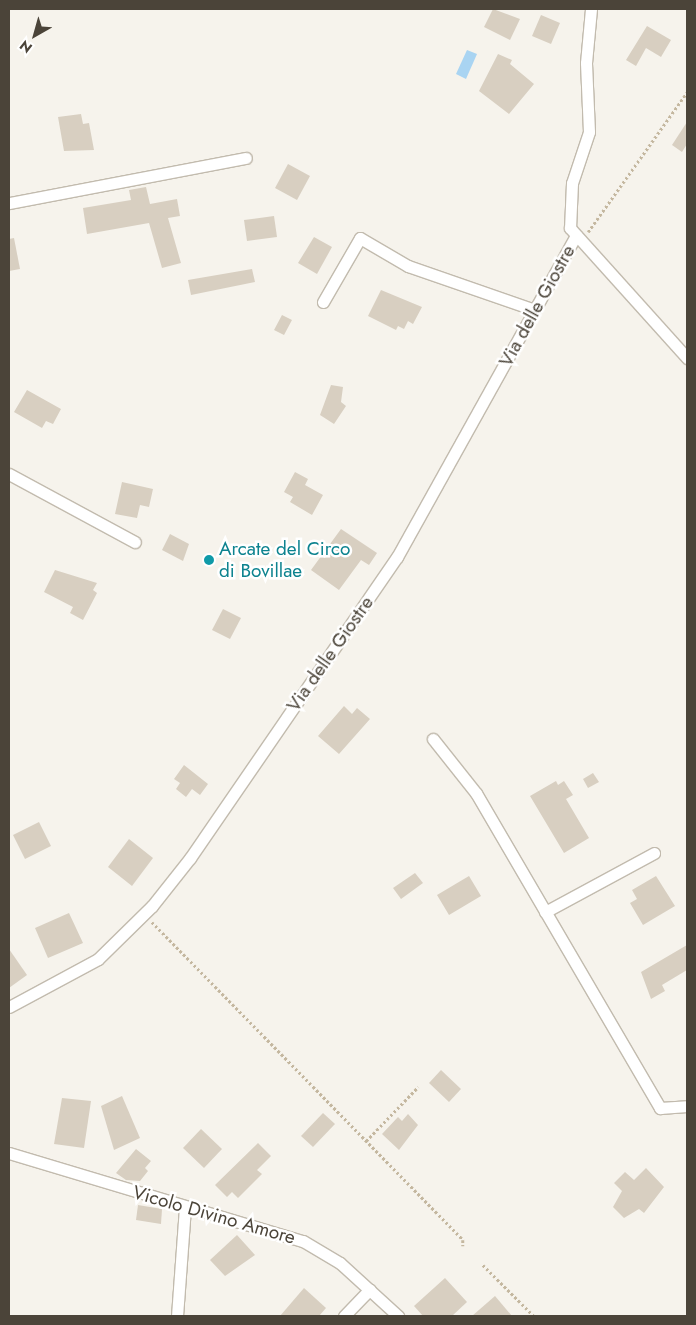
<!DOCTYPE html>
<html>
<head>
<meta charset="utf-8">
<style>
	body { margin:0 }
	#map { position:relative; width:696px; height:1325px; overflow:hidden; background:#f6f3ec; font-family:Jost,sans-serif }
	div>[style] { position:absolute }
	.water>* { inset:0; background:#a9d4f2 }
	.building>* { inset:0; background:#d8cfc1 }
	.path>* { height:2.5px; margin-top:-1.25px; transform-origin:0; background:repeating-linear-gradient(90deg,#c4b79f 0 2.5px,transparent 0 5px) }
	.roads { filter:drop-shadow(1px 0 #c2bbae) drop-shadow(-1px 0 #c2bbae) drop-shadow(0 1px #c2bbae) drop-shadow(0 -1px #c2bbae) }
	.minor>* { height:11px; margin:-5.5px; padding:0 5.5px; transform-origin:5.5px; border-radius:5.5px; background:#fff }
	.dots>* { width:14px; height:14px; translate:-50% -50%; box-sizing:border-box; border:2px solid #fff; border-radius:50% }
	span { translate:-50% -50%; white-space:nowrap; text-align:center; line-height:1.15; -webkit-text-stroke:5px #fff; paint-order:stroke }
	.street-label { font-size:19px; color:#4b4439 }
	.culture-label { font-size:19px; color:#0d838f }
	.left { translate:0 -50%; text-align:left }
	.frame { position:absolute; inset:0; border:10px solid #4b4439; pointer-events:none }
	.north { position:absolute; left:10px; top:10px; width:50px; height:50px; -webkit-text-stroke:4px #fff; paint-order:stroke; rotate:218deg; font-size:14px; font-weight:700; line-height:20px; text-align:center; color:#4b4439 }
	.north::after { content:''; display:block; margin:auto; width:18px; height:22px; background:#4b4439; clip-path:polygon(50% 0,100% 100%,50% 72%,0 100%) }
</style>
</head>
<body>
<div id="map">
	<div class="water">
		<i style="clip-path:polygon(467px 50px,477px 54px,466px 79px,456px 74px)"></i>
	</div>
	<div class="building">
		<i style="clip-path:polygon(493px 9px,520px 19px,510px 40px,484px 27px)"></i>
		<i style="clip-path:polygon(541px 15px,560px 23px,551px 44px,532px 36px)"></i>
		<i style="clip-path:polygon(647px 26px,671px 40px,661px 57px,646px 48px,636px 66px,626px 60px)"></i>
		<i style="clip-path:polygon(498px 54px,512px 60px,510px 64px,534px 84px,509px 114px,479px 91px)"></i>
		<i style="clip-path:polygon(81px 114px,83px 124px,89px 123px,94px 150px,64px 151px,58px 117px)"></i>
		<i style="clip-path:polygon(687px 122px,687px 144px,682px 152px,672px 145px)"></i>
		<i style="clip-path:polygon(288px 164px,310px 176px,297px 200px,275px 188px)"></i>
		<i style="clip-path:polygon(146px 187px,150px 204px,177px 199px,180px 216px,168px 218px,181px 263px,162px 268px,149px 223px,87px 234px,83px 208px,131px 200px,129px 190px)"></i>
		<i style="clip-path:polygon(274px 216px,277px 237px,247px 241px,244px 220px)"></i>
		<i style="clip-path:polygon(314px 237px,332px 247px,317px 274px,298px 263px)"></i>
		<i style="clip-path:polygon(14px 238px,20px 269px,9px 271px,9px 239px)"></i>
		<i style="clip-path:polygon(252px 269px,255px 282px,191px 295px,188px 280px)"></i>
		<i style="clip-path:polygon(381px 290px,422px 307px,413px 324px,408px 321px,404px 329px,398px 326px,396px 330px,368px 316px)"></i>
		<i style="clip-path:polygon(282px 315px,292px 320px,284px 335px,274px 330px)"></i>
		<i style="clip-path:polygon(331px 385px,343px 387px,341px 402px,346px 406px,334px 424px,320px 415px)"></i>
		<i style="clip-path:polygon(27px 390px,61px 409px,53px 424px,46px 421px,42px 428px,14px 412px)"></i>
		<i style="clip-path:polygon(295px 472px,308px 479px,305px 485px,323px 495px,312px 515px,290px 502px,293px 497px,284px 492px)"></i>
		<i style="clip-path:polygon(122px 482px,153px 489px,149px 507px,140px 505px,137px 518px,115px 514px)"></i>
		<i style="clip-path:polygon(341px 529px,377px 553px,369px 565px,361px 560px,339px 590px,311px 570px)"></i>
		<i style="clip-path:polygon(170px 534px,189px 544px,183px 561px,162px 550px)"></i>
		<i style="clip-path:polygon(55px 570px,97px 583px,93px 590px,97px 593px,83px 620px,70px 613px,73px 607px,44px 592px)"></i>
		<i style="clip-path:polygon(223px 609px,241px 618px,230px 639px,212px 630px)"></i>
		<i style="clip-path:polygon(344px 706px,352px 714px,357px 708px,370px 719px,339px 754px,318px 736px)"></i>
		<i style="clip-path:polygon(184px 765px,208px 784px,200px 795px,192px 789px,186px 797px,176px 789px,180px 783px,174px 779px)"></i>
		<i style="clip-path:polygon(593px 773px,599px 782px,588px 788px,583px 779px)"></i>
		<i style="clip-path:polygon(556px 781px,558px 785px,564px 781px,573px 795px,566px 799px,589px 838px,564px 853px,530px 796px)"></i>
		<i style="clip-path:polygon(39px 822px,51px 846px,25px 859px,13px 835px)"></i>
		<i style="clip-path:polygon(129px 839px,153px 858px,132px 886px,108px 867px)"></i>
		<i style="clip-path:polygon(415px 873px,423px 883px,401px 899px,393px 888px)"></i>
		<i style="clip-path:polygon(469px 876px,481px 896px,449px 915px,437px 895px)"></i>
		<i style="clip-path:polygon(656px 876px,675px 906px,643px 925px,630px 903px,637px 899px,632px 890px)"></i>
		<i style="clip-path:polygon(69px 913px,83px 943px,48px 958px,35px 928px)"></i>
		<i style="clip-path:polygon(687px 945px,687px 970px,662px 985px,665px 991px,651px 999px,641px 972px)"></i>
		<i style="clip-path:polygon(9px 949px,27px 975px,9px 988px)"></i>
		<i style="clip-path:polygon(441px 1070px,461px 1089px,449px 1102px,429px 1083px)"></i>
		<i style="clip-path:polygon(122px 1096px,140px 1138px,114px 1150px,101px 1106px)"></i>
		<i style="clip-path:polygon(62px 1098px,91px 1101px,84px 1148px,54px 1144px)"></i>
		<i style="clip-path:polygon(323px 1113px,335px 1124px,313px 1147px,301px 1136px)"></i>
		<i style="clip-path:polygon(408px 1114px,418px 1125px,399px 1150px,382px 1134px,398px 1117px,402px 1121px)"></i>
		<i style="clip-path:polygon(201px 1129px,222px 1149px,204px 1168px,183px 1148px)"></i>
		<i style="clip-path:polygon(258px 1143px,271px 1156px,257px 1170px,262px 1174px,238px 1198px,232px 1192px,227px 1197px,215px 1185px)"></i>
		<i style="clip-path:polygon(136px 1149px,151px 1161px,145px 1168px,148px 1171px,140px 1181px,126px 1180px,116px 1173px)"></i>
		<i style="clip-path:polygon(646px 1168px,664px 1187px,644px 1213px,639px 1209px,624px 1218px,613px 1207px,622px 1191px,614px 1183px,625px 1172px,634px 1180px)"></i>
		<i style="clip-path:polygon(138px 1205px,162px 1209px,161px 1224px,136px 1220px)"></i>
		<i style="clip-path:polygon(237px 1235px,255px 1255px,225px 1276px,210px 1260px)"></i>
		<i style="clip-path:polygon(445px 1278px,467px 1302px,452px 1316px,423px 1316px,414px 1306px)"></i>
		<i style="clip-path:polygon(304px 1288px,326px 1308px,319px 1316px,280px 1316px)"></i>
		<i style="clip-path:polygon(495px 1296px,512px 1316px,472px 1316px)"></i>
	</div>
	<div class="path">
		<i style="left:588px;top:232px;width:171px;rotate:-54.7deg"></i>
		<i style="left:152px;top:922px;width:445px;rotate:45.6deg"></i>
		<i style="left:463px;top:1240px;width:6px;rotate:90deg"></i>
		<i style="left:366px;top:1141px;width:75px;rotate:-46.1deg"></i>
		<i style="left:483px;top:1265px;width:72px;rotate:45deg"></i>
	</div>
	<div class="roads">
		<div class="minor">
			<i style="left:591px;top:9px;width:54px;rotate:95.3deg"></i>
			<i style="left:586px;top:63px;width:69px;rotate:87.5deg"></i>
			<i style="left:589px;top:132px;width:54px;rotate:108.4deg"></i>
			<i style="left:572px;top:183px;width:45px;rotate:92.5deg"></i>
			<i style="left:570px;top:228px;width:175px;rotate:48deg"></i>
			<i style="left:9px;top:203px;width:241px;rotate:-10.8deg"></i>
			<i style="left:323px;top:302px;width:74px;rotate:-60deg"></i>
			<i style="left:360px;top:238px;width:56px;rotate:30.3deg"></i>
			<i style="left:408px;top:266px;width:134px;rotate:19.1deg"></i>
			<i style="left:9px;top:474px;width:143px;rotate:28.4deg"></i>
			<i style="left:433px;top:739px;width:69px;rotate:51.5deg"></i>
			<i style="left:476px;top:793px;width:365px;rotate:59.7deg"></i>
			<i style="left:660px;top:1108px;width:27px;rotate:-4deg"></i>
			<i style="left:545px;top:912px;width:124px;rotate:-28.4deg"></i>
			<i style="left:9px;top:1007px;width:101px;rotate:-28.3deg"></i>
			<i style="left:98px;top:959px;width:76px;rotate:-44.5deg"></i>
			<i style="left:152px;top:906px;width:61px;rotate:-51.6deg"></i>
			<i style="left:190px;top:858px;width:365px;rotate:-55.5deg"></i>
			<i style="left:397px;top:557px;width:368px;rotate:-60.9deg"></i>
			<i style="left:9px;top:1153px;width:307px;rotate:16.7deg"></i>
			<i style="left:303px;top:1241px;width:43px;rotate:30.7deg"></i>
			<i style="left:340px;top:1263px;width:79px;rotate:42.4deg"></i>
			<i style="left:177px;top:1316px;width:108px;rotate:-85.8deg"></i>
			<i style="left:344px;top:1316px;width:37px;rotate:-46deg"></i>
		</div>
	</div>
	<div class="dots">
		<i style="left:209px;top:560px;background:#0f9aa8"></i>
	</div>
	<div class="street-label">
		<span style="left:537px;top:306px;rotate:-61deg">Via delle Giostre</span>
		<span style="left:330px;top:654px;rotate:-55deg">Via delle Giostre</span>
		<span style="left:214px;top:1215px;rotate:16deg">Vicolo Divino Amore</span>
	</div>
	<div class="culture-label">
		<span class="left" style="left:219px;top:560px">Arcate del Circo<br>di Bovillae</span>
	</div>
	<div class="frame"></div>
	<div class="north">N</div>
</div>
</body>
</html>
